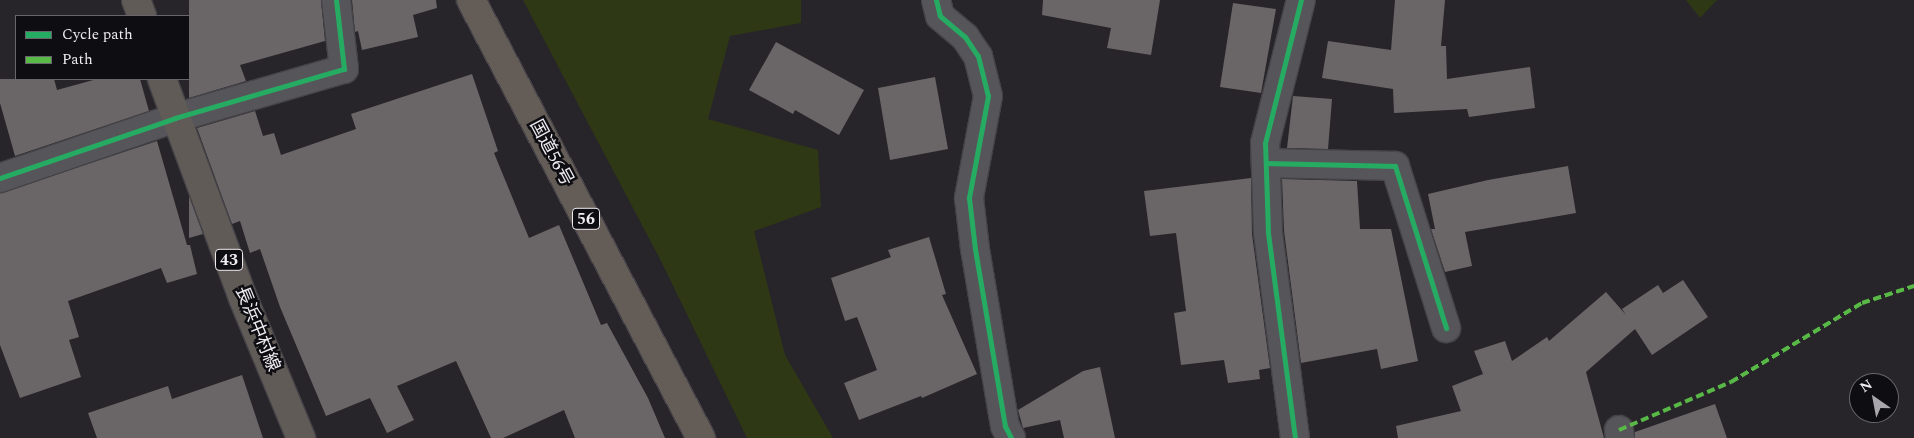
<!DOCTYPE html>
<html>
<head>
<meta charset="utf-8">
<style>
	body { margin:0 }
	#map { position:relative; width:1914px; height:438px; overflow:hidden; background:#27252a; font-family:Spectral,"Noto Sans JP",serif }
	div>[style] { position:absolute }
	.green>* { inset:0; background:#2e3814 }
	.building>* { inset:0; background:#6a6667 }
	.roads { filter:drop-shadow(1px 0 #454348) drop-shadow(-1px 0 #454348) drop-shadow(0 1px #454348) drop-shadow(0 -1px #454348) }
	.minor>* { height:28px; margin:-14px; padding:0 14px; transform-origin:14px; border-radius:14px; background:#565559 }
	.primary>* { height:28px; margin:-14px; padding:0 14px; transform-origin:14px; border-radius:14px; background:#615b57 }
	.trunk>* { height:28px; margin:-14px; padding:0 14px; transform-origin:14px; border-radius:14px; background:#645c56 }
	.quiet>* { height:4px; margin-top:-2px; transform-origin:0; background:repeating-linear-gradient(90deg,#58b947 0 8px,transparent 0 12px) }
	.cycleway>* { height:5px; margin:-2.5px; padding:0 2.5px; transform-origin:2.5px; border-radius:2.5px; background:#26ab63 }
	span { translate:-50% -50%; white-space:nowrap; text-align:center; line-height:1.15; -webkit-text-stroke:5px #0e0d11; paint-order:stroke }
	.shield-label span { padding:1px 4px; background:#0e0d11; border:1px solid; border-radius:4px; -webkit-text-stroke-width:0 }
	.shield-label { font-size:16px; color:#efecf4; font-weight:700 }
	.street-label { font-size:18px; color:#efecf4 }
	.legend { position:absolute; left:15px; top:15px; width:175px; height:65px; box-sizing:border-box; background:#0e0d11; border:1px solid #68666c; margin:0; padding:6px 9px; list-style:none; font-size:15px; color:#efecf4 }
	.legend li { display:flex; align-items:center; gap:10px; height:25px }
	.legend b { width:25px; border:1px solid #68666c }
	.north { position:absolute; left:1849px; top:373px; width:50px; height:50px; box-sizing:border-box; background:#0e0d11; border:1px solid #68666c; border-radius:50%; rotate:327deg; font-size:14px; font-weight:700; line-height:20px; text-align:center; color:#efecf4 }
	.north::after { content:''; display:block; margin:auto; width:18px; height:22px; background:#a9a6ad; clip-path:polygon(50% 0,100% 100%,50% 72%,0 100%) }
</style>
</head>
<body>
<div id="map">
	<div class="green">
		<i style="clip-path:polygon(523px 0,801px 0,801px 23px,730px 36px,708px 119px,818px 150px,821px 207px,754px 231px,785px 355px,833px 438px,747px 438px,661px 261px)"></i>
		<i style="clip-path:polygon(1686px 0,1717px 0,1700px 18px)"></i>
	</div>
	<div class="building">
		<i style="clip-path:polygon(189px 0,321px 0,325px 41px,240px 65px,246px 81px,189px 98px)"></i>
		<i style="clip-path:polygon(352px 0,436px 0,437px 8px,413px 15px,418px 37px,362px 50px,358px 31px,355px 32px)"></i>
		<i style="clip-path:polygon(1043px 0,1160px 0,1151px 55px,1107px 48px,1111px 28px,1042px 15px)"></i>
		<i style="clip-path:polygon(1395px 0,1445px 0,1441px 46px,1446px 46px,1447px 79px,1530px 67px,1535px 108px,1469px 117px,1467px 109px,1394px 113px,1393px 89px,1322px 78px,1328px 41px,1391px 50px)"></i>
		<i style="clip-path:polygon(1233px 3px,1276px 9px,1261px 93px,1220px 87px)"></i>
		<i style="clip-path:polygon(776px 42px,864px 90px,839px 135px,795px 110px,793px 114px,749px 90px)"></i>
		<i style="clip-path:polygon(472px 74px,498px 151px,494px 153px,529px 238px,559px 225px,601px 325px,607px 323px,648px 398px,665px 438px,575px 438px,564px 410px,503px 438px,491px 438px,456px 361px,397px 386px,414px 420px,387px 433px,370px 398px,326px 416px,280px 307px,260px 249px,250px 253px,240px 221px,232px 224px,197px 128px,255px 111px,263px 136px,274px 133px,281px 155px,356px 129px,351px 114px)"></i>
		<i style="clip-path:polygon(935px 77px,948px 149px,890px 160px,878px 88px)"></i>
		<i style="clip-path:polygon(0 79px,54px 79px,57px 90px,97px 79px,140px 79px,149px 111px,15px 156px,0 103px)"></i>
		<i style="clip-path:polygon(1293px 96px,1332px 99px,1328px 149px,1287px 148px)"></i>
		<i style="clip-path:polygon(157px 141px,187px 245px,190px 245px,197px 274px,167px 283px,161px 268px,68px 301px,79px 337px,69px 340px,81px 377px,20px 398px,0 345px,0 193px)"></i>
		<i style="clip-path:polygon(1568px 166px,1576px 213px,1465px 232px,1472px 266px,1445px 272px,1431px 229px,1435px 229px,1428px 194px,1488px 180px)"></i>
		<i style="clip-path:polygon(1251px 178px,1252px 234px,1270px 368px,1259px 370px,1260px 379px,1228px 383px,1224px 360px,1181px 365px,1174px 313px,1186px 311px,1176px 233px,1150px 236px,1144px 191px)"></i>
		<i style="clip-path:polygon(1282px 179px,1357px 181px,1360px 229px,1391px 229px,1418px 361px,1381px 369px,1377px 349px,1301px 363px,1284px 231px)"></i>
		<i style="clip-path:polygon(189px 196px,203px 234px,189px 238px)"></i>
		<i style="clip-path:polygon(929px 237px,946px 294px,942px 295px,977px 374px,922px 398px,921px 396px,859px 420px,844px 383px,877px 370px,857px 317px,845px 321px,831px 278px,891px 257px,888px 250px)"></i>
		<i style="clip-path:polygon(1683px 280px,1708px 317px,1652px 355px,1635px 329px,1586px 372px,1604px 438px,1398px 438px,1396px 426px,1461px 411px,1452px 386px,1483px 374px,1474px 351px,1505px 341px,1512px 361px,1547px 337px,1549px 341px,1606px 292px,1626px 315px,1622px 309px,1658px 285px,1663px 293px)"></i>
		<i style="clip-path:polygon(1100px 367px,1115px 438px,1064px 438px,1060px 420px,1023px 428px,1018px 410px,1083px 371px)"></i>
		<i style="clip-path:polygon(242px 375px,263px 438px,97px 438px,88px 413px,168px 386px,172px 399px)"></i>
		<i style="clip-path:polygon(1715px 404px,1727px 438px,1635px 438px,1635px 432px)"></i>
	</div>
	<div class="roads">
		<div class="minor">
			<i style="left:936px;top:0;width:16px;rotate:76deg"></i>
			<i style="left:940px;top:16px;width:33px;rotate:40deg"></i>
			<i style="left:965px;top:37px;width:23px;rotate:56deg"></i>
			<i style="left:978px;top:56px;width:41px;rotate:76deg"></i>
			<i style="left:988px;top:96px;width:104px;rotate:100.6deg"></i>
			<i style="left:969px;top:198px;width:51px;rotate:83.3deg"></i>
			<i style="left:975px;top:249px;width:180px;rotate:80.4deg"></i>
			<i style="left:1005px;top:426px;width:13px;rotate:63deg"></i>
			<i style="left:1266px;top:163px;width:129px;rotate:1.3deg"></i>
			<i style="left:1395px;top:166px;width:170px;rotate:72.5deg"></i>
			<i style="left:0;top:178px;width:185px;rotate:-18.9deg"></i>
			<i style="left:175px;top:118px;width:176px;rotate:-16.2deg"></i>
			<i style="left:344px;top:69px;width:69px;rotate:-96.6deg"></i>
			<i style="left:1619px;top:430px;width:8px;rotate:83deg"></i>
			<i style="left:1295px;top:438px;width:208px;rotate:-97.5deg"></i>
			<i style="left:1268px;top:232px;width:89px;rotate:-91.9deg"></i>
			<i style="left:1265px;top:143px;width:147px;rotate:-75.9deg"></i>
		</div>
		<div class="primary">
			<i style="left:136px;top:0;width:17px;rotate:69deg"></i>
			<i style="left:162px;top:79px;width:233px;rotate:69.7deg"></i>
			<i style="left:243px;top:298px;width:152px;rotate:67.5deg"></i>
		</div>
		<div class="trunk">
			<i style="left:471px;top:0;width:495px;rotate:62.3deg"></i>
		</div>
	</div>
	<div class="quiet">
		<i style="left:1619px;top:430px;width:122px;rotate:-23.2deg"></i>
		<i style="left:1731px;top:382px;width:153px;rotate:-31.1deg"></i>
		<i style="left:1862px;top:303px;width:55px;rotate:-18.1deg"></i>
	</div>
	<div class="cycleway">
		<i style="left:936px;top:0;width:16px;rotate:76deg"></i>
		<i style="left:940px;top:16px;width:33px;rotate:40deg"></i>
		<i style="left:965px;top:37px;width:23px;rotate:56deg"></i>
		<i style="left:978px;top:56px;width:41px;rotate:76deg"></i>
		<i style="left:988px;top:96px;width:104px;rotate:100.6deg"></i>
		<i style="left:969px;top:198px;width:51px;rotate:83.3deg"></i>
		<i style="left:975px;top:249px;width:180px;rotate:80.4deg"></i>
		<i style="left:1005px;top:426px;width:13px;rotate:63deg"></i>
		<i style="left:1266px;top:163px;width:129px;rotate:1.3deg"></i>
		<i style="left:1395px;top:166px;width:170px;rotate:72.5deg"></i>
		<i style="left:0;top:178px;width:185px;rotate:-18.9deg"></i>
		<i style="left:175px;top:118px;width:176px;rotate:-16.2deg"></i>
		<i style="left:344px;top:69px;width:69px;rotate:-96.6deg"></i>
		<i style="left:1295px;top:438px;width:208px;rotate:-97.5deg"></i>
		<i style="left:1268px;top:232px;width:89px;rotate:-91.9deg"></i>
		<i style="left:1265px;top:143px;width:147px;rotate:-75.9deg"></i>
	</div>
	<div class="shield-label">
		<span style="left:586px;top:219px">56</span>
		<span style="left:229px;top:260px">43</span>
	</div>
	<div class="street-label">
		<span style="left:551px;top:153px;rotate:62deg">国道56号</span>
		<span style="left:257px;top:329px;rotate:68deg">長浜中村線</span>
	</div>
	<ul class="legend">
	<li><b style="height:6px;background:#26ab63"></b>Cycle path</li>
	<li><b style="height:6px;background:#58b947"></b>Path</li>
	</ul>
	<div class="north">N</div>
</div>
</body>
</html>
